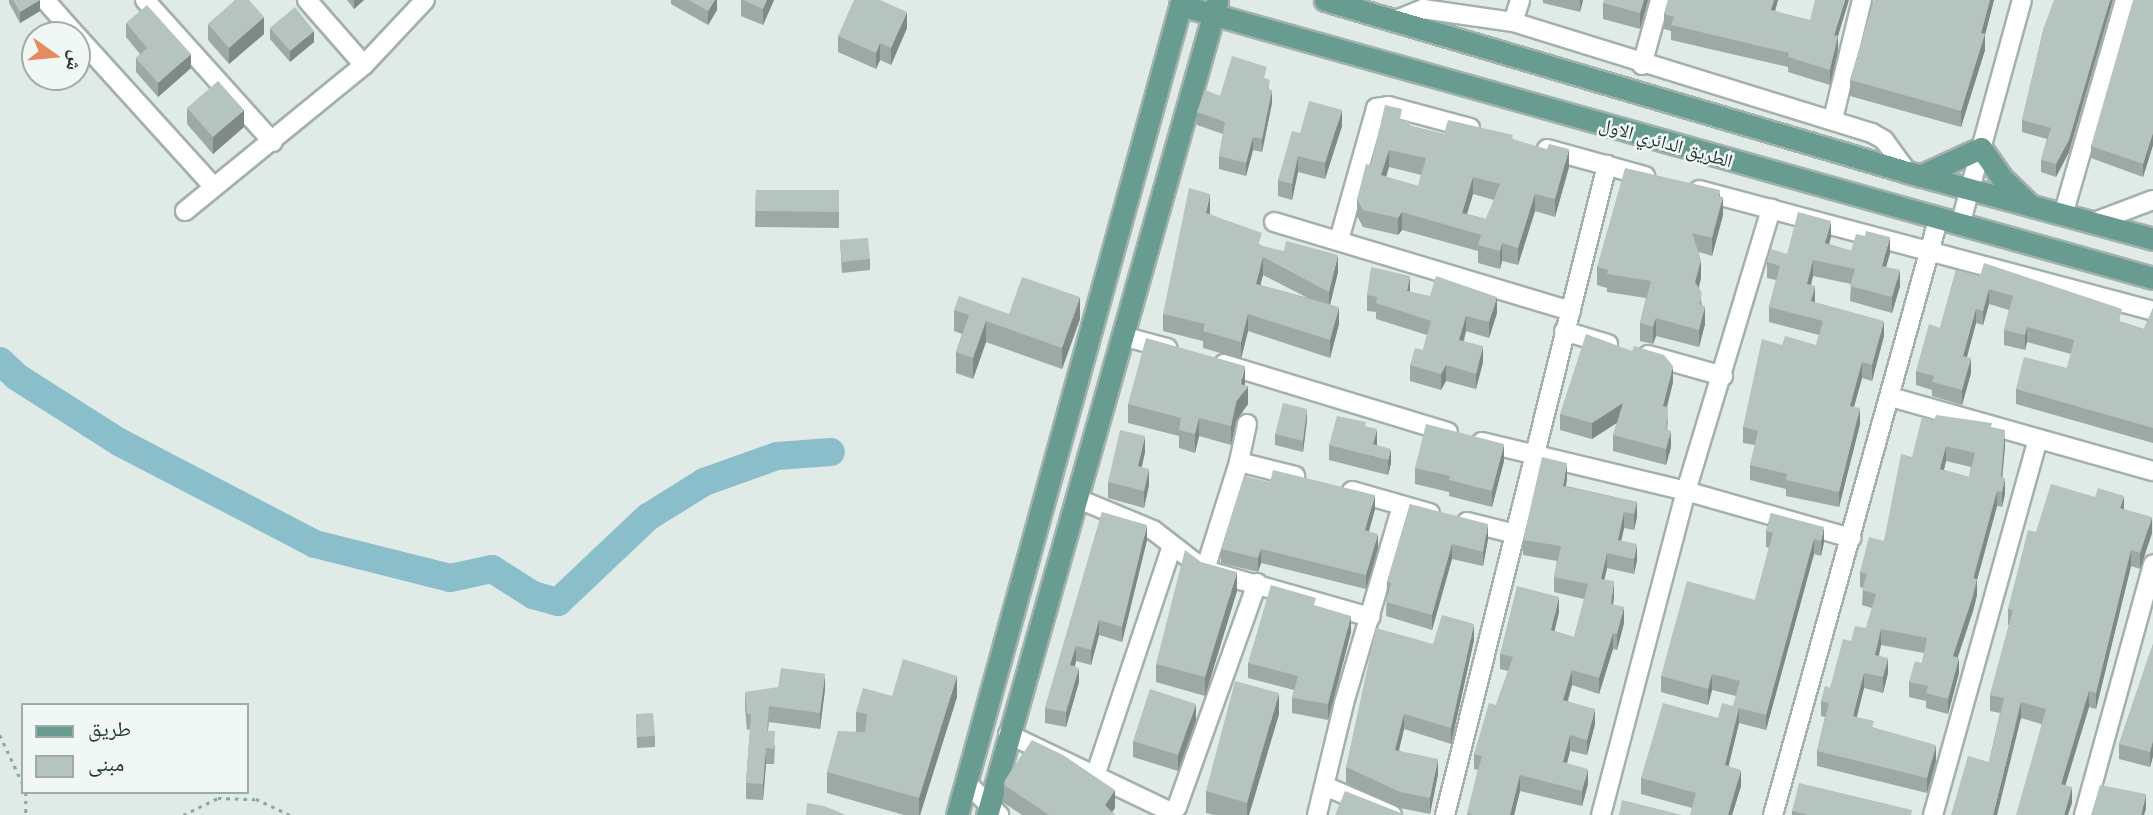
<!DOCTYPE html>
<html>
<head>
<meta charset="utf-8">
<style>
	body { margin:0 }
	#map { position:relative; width:2153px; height:815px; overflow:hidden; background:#e0eae6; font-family:Figtree,"Noto Naskh Arabic",sans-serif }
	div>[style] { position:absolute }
	.river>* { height:28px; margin:-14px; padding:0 14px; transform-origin:14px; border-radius:14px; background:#8bbecb }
	.path>* { height:2.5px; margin-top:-1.25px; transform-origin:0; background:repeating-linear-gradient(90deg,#83aba0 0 3.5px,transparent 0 8.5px) }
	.roads { filter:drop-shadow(2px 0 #a3b1ad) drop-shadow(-2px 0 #a3b1ad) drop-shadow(0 2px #a3b1ad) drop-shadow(0 -2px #a3b1ad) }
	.minor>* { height:18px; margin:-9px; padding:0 9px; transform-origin:9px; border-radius:9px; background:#fff }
	.primary>* { height:21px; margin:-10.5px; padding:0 10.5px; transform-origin:10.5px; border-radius:10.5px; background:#689c91 }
	.wall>* { inset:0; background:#9ca9a4 }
	.shaded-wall>* { inset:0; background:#7f8986 }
	.building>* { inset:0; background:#b5c4bf }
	span { translate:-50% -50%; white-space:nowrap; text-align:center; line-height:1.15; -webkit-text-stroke:5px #f0f7f4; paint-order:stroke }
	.street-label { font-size:19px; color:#223834 }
	.legend { position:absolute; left:21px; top:703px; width:228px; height:91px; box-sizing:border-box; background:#f0f7f4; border:2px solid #9eaba7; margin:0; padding:9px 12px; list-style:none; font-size:21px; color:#223834 }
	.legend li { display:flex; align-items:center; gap:14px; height:35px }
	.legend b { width:35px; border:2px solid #9eaba7 }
	.north { position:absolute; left:21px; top:21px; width:70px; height:70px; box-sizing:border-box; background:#f0f7f4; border:2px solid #9eaba7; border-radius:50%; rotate:105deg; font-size:19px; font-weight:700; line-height:28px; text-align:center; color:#223834 }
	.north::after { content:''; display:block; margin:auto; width:24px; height:32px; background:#e78961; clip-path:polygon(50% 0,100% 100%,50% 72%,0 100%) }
</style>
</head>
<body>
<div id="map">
	<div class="river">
		<i style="left:0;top:361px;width:23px;rotate:43deg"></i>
		<i style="left:17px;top:377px;width:121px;rotate:32.5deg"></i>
		<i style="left:119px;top:442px;width:221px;rotate:27.5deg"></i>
		<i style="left:315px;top:544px;width:139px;rotate:14.1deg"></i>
		<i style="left:450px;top:578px;width:43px;rotate:-12.1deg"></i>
		<i style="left:492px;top:569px;width:49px;rotate:32.4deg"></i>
		<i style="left:533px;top:595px;width:26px;rotate:16deg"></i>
		<i style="left:558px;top:602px;width:124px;rotate:-43.4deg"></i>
		<i style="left:648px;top:517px;width:66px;rotate:-32deg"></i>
		<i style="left:704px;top:482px;width:77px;rotate:-19.6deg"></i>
		<i style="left:777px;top:456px;width:54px;rotate:-4.2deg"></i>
	</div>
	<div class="path">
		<i style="left:0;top:735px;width:54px;rotate:64.9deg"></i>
		<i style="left:26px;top:792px;width:23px;rotate:90deg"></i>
		<i style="left:183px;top:815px;width:39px;rotate:-26deg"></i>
		<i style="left:218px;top:798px;width:38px;rotate:2deg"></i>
		<i style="left:256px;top:799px;width:38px;rotate:25deg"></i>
	</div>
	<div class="roads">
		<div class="minor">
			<i style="left:45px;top:0;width:47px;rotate:48.5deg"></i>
			<i style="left:145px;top:0;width:191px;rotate:48deg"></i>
			<i style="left:307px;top:0;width:86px;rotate:48.8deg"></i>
			<i style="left:1396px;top:20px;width:29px;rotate:-22deg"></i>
			<i style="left:1423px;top:9px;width:91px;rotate:8.2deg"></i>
			<i style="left:1513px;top:22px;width:376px;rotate:17.2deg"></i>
			<i style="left:1872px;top:133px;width:14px;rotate:30deg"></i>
			<i style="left:1884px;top:140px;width:39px;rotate:54deg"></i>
			<i style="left:1513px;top:22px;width:23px;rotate:-72deg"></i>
			<i style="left:77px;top:36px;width:204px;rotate:47.8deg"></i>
			<i style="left:1642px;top:65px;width:67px;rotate:-74.5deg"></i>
			<i style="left:1833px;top:119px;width:122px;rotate:-76.3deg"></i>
			<i style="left:1547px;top:149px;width:102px;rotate:15.4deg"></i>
			<i style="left:1699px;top:190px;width:470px;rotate:14.9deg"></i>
			<i style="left:185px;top:211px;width:231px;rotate:-39.2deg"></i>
			<i style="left:364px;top:65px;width:89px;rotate:-46.8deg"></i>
			<i style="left:2063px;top:215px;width:224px;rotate:-73.9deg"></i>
			<i style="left:1274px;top:222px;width:310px;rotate:16.7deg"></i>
			<i style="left:2092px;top:223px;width:65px;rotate:-20.7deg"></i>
			<i style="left:1960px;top:225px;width:233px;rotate:-74.6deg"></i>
			<i style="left:1339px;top:240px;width:137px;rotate:-74.3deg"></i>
			<i style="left:1376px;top:108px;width:12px;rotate:-9deg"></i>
			<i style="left:1388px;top:106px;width:85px;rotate:15deg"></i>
			<i style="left:1564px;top:331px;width:46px;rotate:16.5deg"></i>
			<i style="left:1122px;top:336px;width:47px;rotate:14.9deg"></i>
			<i style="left:1648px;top:355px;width:78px;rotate:15.6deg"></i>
			<i style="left:1224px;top:364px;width:234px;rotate:16.9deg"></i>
			<i style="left:1891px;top:397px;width:272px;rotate:15.8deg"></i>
			<i style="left:1247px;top:424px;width:39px;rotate:102deg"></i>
			<i style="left:1239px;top:462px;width:58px;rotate:14deg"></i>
			<i style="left:1482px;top:442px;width:210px;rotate:13.5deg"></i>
			<i style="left:1686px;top:491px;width:172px;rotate:15.9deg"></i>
			<i style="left:1352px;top:491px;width:81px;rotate:15.8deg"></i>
			<i style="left:1076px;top:498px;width:83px;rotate:22.6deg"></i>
			<i style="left:1153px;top:530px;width:66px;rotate:37.6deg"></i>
			<i style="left:1205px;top:570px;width:172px;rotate:15.9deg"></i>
			<i style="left:1467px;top:522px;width:49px;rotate:14deg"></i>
			<i style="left:1205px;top:570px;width:113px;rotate:-72.5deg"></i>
			<i style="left:1008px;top:734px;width:181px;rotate:25.6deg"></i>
			<i style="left:1171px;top:812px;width:8px;rotate:-40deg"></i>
			<i style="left:1177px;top:807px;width:238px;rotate:-70.3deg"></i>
			<i style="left:1095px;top:776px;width:243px;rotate:-71.5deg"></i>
			<i style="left:966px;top:782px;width:47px;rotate:45deg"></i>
			<i style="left:1325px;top:786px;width:73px;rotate:23.4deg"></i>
			<i style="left:1317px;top:815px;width:115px;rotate:-76.4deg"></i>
			<i style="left:1344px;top:703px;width:205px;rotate:-73.6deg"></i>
			<i style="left:1445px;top:815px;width:670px;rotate:-76.01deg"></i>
			<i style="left:1601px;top:815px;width:335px;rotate:-75.3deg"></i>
			<i style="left:1686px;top:491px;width:295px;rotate:-73.2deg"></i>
			<i style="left:1773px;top:815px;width:617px;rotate:-74.5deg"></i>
			<i style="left:1933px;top:815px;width:390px;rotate:-74.4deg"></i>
			<i style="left:2084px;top:815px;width:260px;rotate:-74.6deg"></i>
		</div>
		<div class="primary">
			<i style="left:1325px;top:0;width:607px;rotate:16.46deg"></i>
			<i style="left:1907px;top:172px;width:255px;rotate:15.2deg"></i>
			<i style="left:1180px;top:5px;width:1011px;rotate:15.67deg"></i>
			<i style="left:1920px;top:176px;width:67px;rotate:-24.7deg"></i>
			<i style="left:1981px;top:148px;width:35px;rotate:55deg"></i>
			<i style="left:2001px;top:177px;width:37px;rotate:44deg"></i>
			<i style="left:957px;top:815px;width:845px;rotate:-74.57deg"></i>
			<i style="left:987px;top:815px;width:845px;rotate:-74.2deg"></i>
		</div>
	</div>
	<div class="wall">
		<i style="clip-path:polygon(9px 0,40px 0,40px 11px,20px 23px,9px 3px)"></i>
		<i style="clip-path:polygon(347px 0,364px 0,354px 9px)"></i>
		<i style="clip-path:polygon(671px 0,717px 0,717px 10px,708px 25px,671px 4px)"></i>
		<i style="clip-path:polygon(741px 0,774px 0,763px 25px,741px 16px)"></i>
		<i style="clip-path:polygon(1543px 0,1583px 0,1580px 12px,1543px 3px)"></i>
		<i style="clip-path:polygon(1648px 0,1640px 29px,1603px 19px,1603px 3px)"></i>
		<i style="clip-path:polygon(1668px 0,1778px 0,1775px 11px,1838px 36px,1838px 50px,1830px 85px,1788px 72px,1788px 67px,1671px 40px,1671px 31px,1664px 29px,1664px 14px)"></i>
		<i style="clip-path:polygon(1874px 0,1994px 0,1985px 34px,1985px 50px,1961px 127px,1850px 96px,1850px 80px)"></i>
		<i style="clip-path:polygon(2153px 0,2153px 145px,2143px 177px,2091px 158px,2091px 146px)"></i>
		<i style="clip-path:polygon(126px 23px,191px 68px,158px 97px,136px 72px,136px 58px,140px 54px,126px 37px)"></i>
		<i style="clip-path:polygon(208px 24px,264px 34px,229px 64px,208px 40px)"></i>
		<i style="clip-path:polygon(2044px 27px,2069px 152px,2056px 177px,2041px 172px,2041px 160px,2047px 139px,2022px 132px,2022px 120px)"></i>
		<i style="clip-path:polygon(270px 28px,314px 42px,290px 62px,270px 39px)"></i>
		<i style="clip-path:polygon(907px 28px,891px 65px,880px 60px,876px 69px,838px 52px,838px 36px)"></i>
		<i style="clip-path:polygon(1267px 79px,1272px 103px,1262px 152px,1253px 150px,1246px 176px,1219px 169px,1219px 156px,1223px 134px,1197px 125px,1197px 112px,1220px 96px)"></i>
		<i style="clip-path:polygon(187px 108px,244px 127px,213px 154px,187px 124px)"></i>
		<i style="clip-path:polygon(evenodd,1402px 120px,1411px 126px,1444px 134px,1513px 139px,1569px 167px,1555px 217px,1535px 211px,1518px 265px,1502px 261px,1500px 269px,1478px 263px,1478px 251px,1402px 230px,1398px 235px,1363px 227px,1357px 216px,1357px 199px,1371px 165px,1402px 120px,1389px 167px,1421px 175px,1418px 186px,1386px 177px,1389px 167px,1402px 120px,1473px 194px,1494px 200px,1486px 219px,1467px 214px,1473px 194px)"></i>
		<i style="clip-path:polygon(1342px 126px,1325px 179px,1298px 172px,1292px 200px,1278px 196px,1278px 180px,1300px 133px)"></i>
		<i style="clip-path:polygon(756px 190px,839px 190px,839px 228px,755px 227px)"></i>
		<i style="clip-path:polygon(1720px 196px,1723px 215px,1712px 256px,1699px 252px,1701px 278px,1699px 287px,1705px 324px,1699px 347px,1656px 336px,1653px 344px,1640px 341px,1640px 323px,1646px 298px,1607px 292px,1607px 288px,1597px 285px,1597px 267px)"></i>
		<i style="clip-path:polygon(evenodd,1210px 211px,1210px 214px,1262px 246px,1338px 272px,1330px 304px,1339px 324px,1330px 358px,1248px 331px,1241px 359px,1203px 348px,1203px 341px,1163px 331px,1163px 314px,1210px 211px,1263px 275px,1308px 298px,1260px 285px,1263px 275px)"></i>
		<i style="clip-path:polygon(1831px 237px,1829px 244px,1851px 251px,1890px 253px,1886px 267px,1900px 286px,1892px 313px,1850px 301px,1851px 284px,1813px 276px,1811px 285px,1814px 302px,1884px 336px,1872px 381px,1862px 378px,1854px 407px,1860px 424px,1839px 507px,1786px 496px,1786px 489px,1750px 480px,1750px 465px,1755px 445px,1743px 443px,1743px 427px,1782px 345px,1816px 345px,1819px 335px,1769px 322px,1769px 307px,1776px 280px,1767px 278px,1767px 262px)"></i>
		<i style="clip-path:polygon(840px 240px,870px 259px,870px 270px,842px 273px)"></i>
		<i style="clip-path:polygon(1956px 270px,2144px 329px,2153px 308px,2153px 443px,2016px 404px,2016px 389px,2067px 368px,2071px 354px,2027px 342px,2025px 350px,2004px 345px,2004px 330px,2009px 310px,1989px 304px,1983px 325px,1976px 323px,1967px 357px,1971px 373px,1962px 405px,1932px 396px,1932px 390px,1916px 385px,1916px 371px,1940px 328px)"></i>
		<i style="clip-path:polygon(1410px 292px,1497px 313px,1489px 338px,1466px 331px,1464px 341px,1483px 362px,1476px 389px,1446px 381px,1441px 390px,1410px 381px,1410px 365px,1423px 350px,1427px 335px,1376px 319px,1376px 312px,1367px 311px,1367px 295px)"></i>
		<i style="clip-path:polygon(954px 310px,1009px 314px,1080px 319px,1062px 369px,986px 342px,973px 379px,956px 373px,956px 352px,962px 334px,954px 331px)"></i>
		<i style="clip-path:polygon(1673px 382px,1667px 407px,1668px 423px,1667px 430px,1671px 447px,1666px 465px,1613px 451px,1613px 435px,1617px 422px,1592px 439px,1560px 430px,1560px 414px)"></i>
		<i style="clip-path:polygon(1245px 385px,1248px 404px,1236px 421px,1231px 445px,1199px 436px,1195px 453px,1179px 448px,1179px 436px,1128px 423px,1128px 404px)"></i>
		<i style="clip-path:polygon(1307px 420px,1303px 452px,1275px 445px,1275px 434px)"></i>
		<i style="clip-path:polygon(evenodd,1934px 420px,1992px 427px,2005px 446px,2002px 478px,2005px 494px,2002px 507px,1997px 506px,1977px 580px,1977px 595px,1973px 611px,1958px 657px,1959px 673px,1948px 714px,1926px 708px,1926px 701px,1909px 697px,1909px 682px,1922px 663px,1924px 653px,1881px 645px,1879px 656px,1888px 673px,1883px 693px,1864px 688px,1857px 717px,1874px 728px,1936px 761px,1927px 793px,1817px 766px,1817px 751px,1825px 717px,1821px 716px,1821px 701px,1830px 688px,1851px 641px,1866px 628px,1872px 608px,1862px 605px,1863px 588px,1860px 587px,1860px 572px,1884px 541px,1912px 457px,1934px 420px,1946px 461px,1971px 467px,1969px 477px,1944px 470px,1946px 461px)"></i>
		<i style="clip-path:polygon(1366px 427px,1377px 445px,1391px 463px,1388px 475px,1329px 460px,1329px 445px)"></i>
		<i style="clip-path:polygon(1145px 452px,1142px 467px,1149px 485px,1144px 508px,1108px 498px,1108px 482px)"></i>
		<i style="clip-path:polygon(1504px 461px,1492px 507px,1449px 496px,1449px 492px,1415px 484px,1415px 468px)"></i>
		<i style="clip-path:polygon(1567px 479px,1566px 486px,1637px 502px,1637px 517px,1634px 530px,1624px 528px,1621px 541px,1637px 560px,1634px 574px,1607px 568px,1604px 580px,1614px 597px,1613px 604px,1624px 623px,1617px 650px,1613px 649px,1599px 694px,1572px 685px,1568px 701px,1595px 724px,1587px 755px,1570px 751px,1567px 763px,1588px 784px,1582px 806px,1520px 791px,1514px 815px,1467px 815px,1478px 770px,1474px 769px,1474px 754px,1496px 705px,1508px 671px,1500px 669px,1500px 654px,1559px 612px,1554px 631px,1574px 637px,1584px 599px,1554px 592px,1554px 577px,1557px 561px,1523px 555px,1523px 540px)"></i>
		<i style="clip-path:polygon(1410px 504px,1488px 539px,1483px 566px,1452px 559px,1432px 630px,1386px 616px,1387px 582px)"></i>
		<i style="clip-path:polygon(1375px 509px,1369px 531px,1378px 548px,1366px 589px,1261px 563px,1258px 572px,1221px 563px,1221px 549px)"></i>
		<i style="clip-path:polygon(2124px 509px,2152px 533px,2140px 569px,2131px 566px,2096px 709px,2089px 707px,2065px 785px,2072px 803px,2041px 724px,2021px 718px,1989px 762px,2000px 713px,1990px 711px,1990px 695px,2009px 625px,2008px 625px,2008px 609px,2036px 532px)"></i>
		<i style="clip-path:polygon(1102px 512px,1147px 540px,1122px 642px,1099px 635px,1091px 665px,1076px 661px,1075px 666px,1079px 682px,1066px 727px,1045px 723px,1045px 708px)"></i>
		<i style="clip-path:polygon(1771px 513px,1824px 542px,1821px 556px,1814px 554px,1766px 730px,1739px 723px,1728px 766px,1741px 786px,1732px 815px,1690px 815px,1692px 808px,1641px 794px,1641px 778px,1733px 706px,1736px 696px,1712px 690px,1708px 705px,1661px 692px,1661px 676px,1755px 600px,1769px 548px,1766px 547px,1766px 531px)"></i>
		<i style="clip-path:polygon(1237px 591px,1205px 696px,1156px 682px,1156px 664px)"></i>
		<i style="clip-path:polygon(1316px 606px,1351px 632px,1328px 720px,1292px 713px,1292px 698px,1294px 690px,1248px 678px,1248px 663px)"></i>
		<i style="clip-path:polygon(1474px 640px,1451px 744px,1404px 729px,1399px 750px,1438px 774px,1430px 814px,1400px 808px,1346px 783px,1346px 767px,1433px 644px)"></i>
		<i style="clip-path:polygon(2153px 644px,2153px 756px,2150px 767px,2119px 759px,2119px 744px)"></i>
		<i style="clip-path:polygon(825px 689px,820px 729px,769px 722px,768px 731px,775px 747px,774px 764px,766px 764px,763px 800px,746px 799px,746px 783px,750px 729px,747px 730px,745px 708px,745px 692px)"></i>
		<i style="clip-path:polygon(892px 696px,957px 697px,920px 815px,904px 815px,827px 793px,827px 772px,856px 732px,856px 712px)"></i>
		<i style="clip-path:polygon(636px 714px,655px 736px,655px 747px,637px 748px)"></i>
		<i style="clip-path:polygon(1279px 714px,1249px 815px,1215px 815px,1206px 813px,1206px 791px)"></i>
		<i style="clip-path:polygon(1196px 720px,1178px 771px,1133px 757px,1133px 741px)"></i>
		<i style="clip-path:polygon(1004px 785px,1115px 808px,1112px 812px,1115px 815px,1022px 815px,1004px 803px)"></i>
		<i style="clip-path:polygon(1792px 811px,1912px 815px,1792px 815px)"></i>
	</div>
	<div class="shaded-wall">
		<i style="clip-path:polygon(40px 0,40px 11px,20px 23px,20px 12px)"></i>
		<i style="clip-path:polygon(354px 0,364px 0,354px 9px)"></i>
		<i style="clip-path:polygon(715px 0,717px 0,717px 10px,708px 25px,708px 11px)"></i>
		<i style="clip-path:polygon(767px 0,774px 0,763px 25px,763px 9px)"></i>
		<i style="clip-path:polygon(1580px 0,1583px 0,1580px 12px)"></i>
		<i style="clip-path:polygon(1644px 0,1648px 0,1640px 29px,1640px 13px)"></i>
		<i style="clip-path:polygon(1774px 0,1778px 0,1771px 25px,1771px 10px)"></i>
		<i style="clip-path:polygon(1845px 0,1849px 0,1838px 36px,1838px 50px,1830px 85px,1830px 70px,1834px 35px)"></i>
		<i style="clip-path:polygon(1990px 0,1994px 0,1984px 39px,1985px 34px,1985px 50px,1961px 127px,1961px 111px)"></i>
		<i style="clip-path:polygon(2110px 0,2113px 0,2069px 152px,2056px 177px,2056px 164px)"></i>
		<i style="clip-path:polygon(907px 12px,907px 28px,891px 65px,891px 48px)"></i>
		<i style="clip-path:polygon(264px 17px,264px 34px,229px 64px,229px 48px)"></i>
		<i style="clip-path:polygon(314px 31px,314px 42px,290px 62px,290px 51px)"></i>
		<i style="clip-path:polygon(880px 43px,880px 60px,876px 69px,876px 53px)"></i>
		<i style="clip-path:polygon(86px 52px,86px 63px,77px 71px,77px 60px)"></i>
		<i style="clip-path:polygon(191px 54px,191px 68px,158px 97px,158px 83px)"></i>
		<i style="clip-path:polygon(1272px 90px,1272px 103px,1262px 152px,1262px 139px)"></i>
		<i style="clip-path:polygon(244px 110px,244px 127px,213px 154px,213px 137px)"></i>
		<i style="clip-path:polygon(1342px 110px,1342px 126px,1325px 179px,1325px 163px)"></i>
		<i style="clip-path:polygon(2153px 133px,2153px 145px,2143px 177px,2143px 164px)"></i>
		<i style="clip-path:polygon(1253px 137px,1253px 150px,1246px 176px,1246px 163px)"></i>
		<i style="clip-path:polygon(1569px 149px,1569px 167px,1555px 217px,1555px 199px)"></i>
		<i style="clip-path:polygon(1389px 150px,1389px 167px,1381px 193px,1381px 175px)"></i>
		<i style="clip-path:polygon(1298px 156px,1298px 172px,1292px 200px,1292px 184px)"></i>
		<i style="clip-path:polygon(1473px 177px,1473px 194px,1462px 230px,1462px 213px)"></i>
		<i style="clip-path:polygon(1720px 190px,1720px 207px,1723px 197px,1723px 215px,1712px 256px,1712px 238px)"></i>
		<i style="clip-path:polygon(1210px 194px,1210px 211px,1206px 230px,1206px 213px)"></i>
		<i style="clip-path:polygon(1535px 194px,1535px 211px,1518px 265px,1518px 248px)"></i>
		<i style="clip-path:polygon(1402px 212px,1402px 230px,1398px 235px,1398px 218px)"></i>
		<i style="clip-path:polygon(1831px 221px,1831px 237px,1825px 258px,1825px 243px)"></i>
		<i style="clip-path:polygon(1890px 237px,1890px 253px,1882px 281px,1882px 266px)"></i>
		<i style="clip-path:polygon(1502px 243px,1502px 261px,1500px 269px,1500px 251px)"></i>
		<i style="clip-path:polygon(1338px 255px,1338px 272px,1329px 309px,1329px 292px)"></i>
		<i style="clip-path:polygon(1263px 257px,1263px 275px,1256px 302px,1256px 284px)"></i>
		<i style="clip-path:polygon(1701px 260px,1701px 278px,1695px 300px,1695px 282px)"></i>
		<i style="clip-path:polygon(1813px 260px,1813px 276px,1807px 299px,1807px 284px)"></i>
		<i style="clip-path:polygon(1900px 270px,1900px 286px,1892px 313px,1892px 297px)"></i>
		<i style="clip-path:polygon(1410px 276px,1410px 292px,1407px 291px)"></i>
		<i style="clip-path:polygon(1815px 286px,1815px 301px,1811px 317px,1811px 301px)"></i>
		<i style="clip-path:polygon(1989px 289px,1989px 304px,1983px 325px,1983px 311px)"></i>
		<i style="clip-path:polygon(1080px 297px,1080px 319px,1062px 369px,1062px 348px)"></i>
		<i style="clip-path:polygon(1497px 297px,1497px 313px,1489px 338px,1489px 322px)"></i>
		<i style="clip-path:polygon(1705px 306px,1705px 324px,1699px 347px,1699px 330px)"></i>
		<i style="clip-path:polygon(1339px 307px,1339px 324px,1330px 358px,1330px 340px)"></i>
		<i style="clip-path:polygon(1976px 309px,1976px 323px,1963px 371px,1963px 356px)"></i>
		<i style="clip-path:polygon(1248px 314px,1248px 331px,1241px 359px,1241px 342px)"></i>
		<i style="clip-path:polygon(1466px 316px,1466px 331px,1459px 355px,1459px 340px)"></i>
		<i style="clip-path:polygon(1656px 318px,1656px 336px,1653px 344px,1653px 327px)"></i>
		<i style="clip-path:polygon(986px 321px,986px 342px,973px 379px,973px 358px)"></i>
		<i style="clip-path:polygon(1884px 321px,1884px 336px,1872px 381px,1872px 365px)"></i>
		<i style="clip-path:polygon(2027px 327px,2027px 342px,2025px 350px,2025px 335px)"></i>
		<i style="clip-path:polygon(1483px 346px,1483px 362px,1476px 389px,1476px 374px)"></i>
		<i style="clip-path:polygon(1971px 358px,1971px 373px,1962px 405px,1962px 390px)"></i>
		<i style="clip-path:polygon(1862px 362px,1862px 378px,1850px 421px,1850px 406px)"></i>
		<i style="clip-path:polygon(1446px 365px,1446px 381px,1441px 390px,1441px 374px)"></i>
		<i style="clip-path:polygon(1245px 366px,1245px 384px,1243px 394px,1248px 386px,1248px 404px,1236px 421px,1231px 445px,1231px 426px)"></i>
		<i style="clip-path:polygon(1673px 366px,1673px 382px,1663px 422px,1663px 406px)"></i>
		<i style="clip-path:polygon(1623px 403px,1623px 419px,1592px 439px,1592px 423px)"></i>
		<i style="clip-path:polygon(1860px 408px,1860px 424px,1839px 507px,1839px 492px)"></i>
		<i style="clip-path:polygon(1307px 409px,1307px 420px,1303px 452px,1303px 441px)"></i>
		<i style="clip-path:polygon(1199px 418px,1199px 436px,1195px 453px,1195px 434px)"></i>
		<i style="clip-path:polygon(1377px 429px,1377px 444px,1373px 459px,1373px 444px)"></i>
		<i style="clip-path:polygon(2005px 430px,2005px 446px,2001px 492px,2001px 477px)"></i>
		<i style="clip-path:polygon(1671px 431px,1671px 447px,1666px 465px,1666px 449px)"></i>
		<i style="clip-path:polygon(1145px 436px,1145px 452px,1138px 482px,1138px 466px)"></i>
		<i style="clip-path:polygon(1504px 444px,1504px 461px,1492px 507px,1492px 491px)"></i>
		<i style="clip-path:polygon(1946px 446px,1946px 461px,1940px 484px,1940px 469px)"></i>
		<i style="clip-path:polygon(1391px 449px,1391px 463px,1388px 475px,1388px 460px)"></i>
		<i style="clip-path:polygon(1567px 463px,1567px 479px,1563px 501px,1563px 486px)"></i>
		<i style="clip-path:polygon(1149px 469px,1149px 485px,1144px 508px,1144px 491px)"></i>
		<i style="clip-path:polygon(2005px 478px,2005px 494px,2002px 507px,2002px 492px)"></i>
		<i style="clip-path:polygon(1997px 491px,1997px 506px,1977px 580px,1977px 595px,1973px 611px,1953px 671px,1953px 656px)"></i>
		<i style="clip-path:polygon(1375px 495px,1375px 509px,1365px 545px,1365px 530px)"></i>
		<i style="clip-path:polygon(2124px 496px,2124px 512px,2120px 508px)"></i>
		<i style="clip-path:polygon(1637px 502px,1637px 517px,1634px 530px,1634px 514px)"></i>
		<i style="clip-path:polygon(1624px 512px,1624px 528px,1618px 556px,1618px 540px)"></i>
		<i style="clip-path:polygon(2152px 517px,2152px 533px,2140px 569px,2140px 553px)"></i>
		<i style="clip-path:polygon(1488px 524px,1488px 539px,1483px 566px,1483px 552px)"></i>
		<i style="clip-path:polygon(1147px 525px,1147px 540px,1122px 642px,1122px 627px)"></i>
		<i style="clip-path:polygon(1824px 527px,1824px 542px,1821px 556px,1821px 541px)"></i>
		<i style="clip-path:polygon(1378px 534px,1378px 548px,1366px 589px,1366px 575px)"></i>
		<i style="clip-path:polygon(1814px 539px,1814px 554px,1766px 730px,1766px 715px)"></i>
		<i style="clip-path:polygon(1452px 544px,1452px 559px,1432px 630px,1432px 615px)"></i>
		<i style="clip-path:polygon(1637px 544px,1637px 560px,1634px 574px,1634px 559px)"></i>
		<i style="clip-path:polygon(1261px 549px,1261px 563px,1258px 572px,1258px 558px)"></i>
		<i style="clip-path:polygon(2131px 550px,2131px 566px,2096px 709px,2096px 693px)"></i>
		<i style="clip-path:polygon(1607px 553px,1607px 568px,1601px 595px,1601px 579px)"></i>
		<i style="clip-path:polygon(1237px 572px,1237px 591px,1205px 696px,1205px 677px)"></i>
		<i style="clip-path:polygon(1614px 581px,1614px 597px,1611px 619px,1611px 604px)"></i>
		<i style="clip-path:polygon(1559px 597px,1559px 612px,1551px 646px,1551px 630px)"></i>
		<i style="clip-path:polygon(1624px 607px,1624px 623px,1617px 650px,1617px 634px)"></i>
		<i style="clip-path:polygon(1351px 616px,1351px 632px,1328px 720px,1328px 704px)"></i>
		<i style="clip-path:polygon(1099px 620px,1099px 635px,1091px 665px,1091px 650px)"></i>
		<i style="clip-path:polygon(1474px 624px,1474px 640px,1451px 744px,1451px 728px)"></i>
		<i style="clip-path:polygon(1881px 629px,1881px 645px,1875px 670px,1875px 655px)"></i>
		<i style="clip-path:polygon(1613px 633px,1613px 649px,1599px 694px,1599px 678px)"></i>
		<i style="clip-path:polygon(1076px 646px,1076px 661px,1070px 680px,1070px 665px)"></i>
		<i style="clip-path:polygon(1888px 658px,1888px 673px,1883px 693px,1883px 677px)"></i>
		<i style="clip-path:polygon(1959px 658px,1959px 673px,1948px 714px,1948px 699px)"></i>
		<i style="clip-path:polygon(1079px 668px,1079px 682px,1066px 727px,1066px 712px)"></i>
		<i style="clip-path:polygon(1572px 670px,1572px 685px,1563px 716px,1563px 700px)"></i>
		<i style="clip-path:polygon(1864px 673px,1864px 688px,1853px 731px,1853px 716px)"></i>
		<i style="clip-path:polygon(825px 674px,825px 689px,820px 729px,820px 713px)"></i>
		<i style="clip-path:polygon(1712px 674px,1712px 690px,1708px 705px,1708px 689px)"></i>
		<i style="clip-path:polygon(957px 676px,957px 697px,920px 815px,919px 815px,919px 798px)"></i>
		<i style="clip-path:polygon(2089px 691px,2089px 707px,2061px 800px,2061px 784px)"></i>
		<i style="clip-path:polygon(1279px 693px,1279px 714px,1249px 815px,1247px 815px,1247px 803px)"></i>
		<i style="clip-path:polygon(2021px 702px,2021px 718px,1997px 815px,1993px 815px)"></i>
		<i style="clip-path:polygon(1196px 704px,1196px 720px,1178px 771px,1178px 755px)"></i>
		<i style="clip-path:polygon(1739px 708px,1739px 723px,1725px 781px,1725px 765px)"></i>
		<i style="clip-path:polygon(1595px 709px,1595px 724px,1587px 755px,1587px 740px)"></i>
		<i style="clip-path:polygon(1404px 714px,1404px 729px,1395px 766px,1395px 750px)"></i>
		<i style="clip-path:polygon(1570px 735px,1570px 751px,1563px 778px,1563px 762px)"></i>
		<i style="clip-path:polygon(2153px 741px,2153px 756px,2150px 767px,2150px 752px)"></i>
		<i style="clip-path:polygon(1936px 745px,1936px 761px,1927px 793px,1927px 778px)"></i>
		<i style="clip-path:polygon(766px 748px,766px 764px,763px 800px,763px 784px)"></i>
		<i style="clip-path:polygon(1438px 759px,1438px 774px,1430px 814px,1430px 798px)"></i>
		<i style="clip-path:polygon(1588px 769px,1588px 784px,1582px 806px,1582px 791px)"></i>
		<i style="clip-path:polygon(1741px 770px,1741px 786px,1732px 815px,1728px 815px)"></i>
		<i style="clip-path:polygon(1520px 775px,1520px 791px,1514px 815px,1510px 815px)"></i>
		<i style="clip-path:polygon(2072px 787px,2072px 803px,2068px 815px,2064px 815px)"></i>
		<i style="clip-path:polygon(1115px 790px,1115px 808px,1110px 815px,1105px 805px)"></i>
		<i style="clip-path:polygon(2146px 794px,2146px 809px,2144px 815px,2141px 815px)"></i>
	</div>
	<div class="building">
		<i style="clip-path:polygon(13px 0,40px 0,20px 12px)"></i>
		<i style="clip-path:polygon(235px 0,249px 0,264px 17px,229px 48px,208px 24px)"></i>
		<i style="clip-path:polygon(689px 0,715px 0,708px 11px)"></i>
		<i style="clip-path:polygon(743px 0,767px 0,763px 9px)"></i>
		<i style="clip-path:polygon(854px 0,880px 0,907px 12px,891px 48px,880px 43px,876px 53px,838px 36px)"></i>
		<i style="clip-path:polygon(1604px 0,1644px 0,1640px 13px,1603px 3px)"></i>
		<i style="clip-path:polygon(1668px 0,1774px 0,1771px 10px,1810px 20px,1815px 0,1845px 0,1834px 35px,1838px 36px,1830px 70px,1788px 57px,1789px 53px,1671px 25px,1674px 17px,1664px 14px)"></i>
		<i style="clip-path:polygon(1874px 0,1990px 0,1981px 33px,1985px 34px,1961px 111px,1850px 80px)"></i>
		<i style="clip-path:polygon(2054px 0,2110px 0,2069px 140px,2056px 164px,2041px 160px,2051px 128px,2022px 120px,2044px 27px)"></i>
		<i style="clip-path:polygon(2133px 0,2153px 0,2153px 133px,2143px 164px,2091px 146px)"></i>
		<i style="clip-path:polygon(147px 5px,191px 54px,158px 83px,136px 58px,147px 48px,126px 23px)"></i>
		<i style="clip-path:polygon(295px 7px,314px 31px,290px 51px,270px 28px)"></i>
		<i style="clip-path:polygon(77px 42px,86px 52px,77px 60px)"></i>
		<i style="clip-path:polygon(1232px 56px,1267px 67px,1264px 78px,1270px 80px,1268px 89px,1272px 90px,1262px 139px,1253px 137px,1246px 163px,1219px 156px,1225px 122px,1197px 112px,1205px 90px,1220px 96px)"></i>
		<i style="clip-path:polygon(218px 81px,244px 110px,213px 137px,187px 108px)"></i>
		<i style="clip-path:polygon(1309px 101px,1342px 110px,1325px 163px,1298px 156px,1292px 184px,1278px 180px,1292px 131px,1300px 133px)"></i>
		<i style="clip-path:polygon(evenodd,1385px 105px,1402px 109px,1400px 119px,1411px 122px,1410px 126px,1444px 134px,1448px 120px,1513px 135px,1512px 139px,1547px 149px,1549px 144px,1569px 149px,1555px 199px,1535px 194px,1518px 248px,1502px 243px,1500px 251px,1478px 245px,1481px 235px,1402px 212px,1398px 218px,1363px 210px,1357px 199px,1366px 164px,1371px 165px,1385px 105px,1389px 150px,1426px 158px,1418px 186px,1381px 175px,1389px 150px,1385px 105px,1473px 177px,1500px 184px,1486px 219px,1462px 213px,1473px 177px)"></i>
		<i style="clip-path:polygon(1625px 168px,1720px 190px,1719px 196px,1723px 197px,1712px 238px,1692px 233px,1701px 260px,1695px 282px,1702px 293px,1699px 304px,1705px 306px,1699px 330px,1656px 318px,1653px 327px,1640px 323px,1651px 281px,1607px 274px,1608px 270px,1597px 267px)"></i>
		<i style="clip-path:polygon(1189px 188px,1210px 194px,1206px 213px,1262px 233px,1258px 245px,1284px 251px,1286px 241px,1338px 255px,1329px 292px,1263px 257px,1256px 284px,1339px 307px,1330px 340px,1248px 314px,1241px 342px,1203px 331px,1205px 324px,1163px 314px)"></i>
		<i style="clip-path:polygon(756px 190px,839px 190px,839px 212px,755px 211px)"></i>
		<i style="clip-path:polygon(1798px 212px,1831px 221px,1825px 243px,1851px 251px,1856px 234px,1865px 236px,1866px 231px,1890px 237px,1882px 266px,1900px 270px,1892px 297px,1850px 286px,1855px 269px,1813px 260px,1807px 284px,1815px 286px,1811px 301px,1884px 321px,1872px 365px,1862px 362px,1850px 406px,1860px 408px,1839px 492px,1786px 480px,1787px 474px,1750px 465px,1758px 431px,1743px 427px,1762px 339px,1782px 345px,1785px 336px,1816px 345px,1823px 321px,1769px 307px,1780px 266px,1767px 262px,1771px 249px,1787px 254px)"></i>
		<i style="clip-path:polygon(868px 238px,870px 259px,842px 262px,840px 240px)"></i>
		<i style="clip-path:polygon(1984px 263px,2122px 309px,2119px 322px,2144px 329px,2153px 308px,2153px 428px,2016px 389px,2024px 357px,2067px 368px,2074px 340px,2027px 327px,2025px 335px,2004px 330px,2013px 296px,1989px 289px,1983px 311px,1976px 309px,1963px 356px,1971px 358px,1962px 390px,1932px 382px,1934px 376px,1916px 371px,1929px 324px,1940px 328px,1956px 270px,1980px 276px)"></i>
		<i style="clip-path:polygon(1371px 267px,1410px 276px,1407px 291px,1430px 296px,1436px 276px,1497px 297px,1489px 322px,1466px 316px,1459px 340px,1483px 346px,1476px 374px,1446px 365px,1441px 374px,1410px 365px,1415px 348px,1423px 350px,1431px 321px,1376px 303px,1377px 297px,1367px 295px)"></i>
		<i style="clip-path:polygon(1022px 277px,1080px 297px,1062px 348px,986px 321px,973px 358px,956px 352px,969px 315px,954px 310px,959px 296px,1009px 314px)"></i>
		<i style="clip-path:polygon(1586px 334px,1632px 351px,1634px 346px,1664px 355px,1673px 366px,1663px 406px,1668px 407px,1666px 429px,1671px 431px,1666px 449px,1613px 435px,1623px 403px,1592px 423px,1560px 414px)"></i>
		<i style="clip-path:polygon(1146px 338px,1245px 366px,1240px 384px,1248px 386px,1236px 402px,1231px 426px,1199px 418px,1195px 434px,1179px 430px,1181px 418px,1128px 404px)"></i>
		<i style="clip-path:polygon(1283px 403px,1307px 409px,1303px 441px,1275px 434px)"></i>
		<i style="clip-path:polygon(evenodd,1936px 415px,1992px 423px,1991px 427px,2005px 430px,2001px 477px,2005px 478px,2002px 492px,1997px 491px,1973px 578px,1977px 579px,1973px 596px,1953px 656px,1959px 658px,1948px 699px,1926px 693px,1928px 686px,1909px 682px,1915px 661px,1922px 663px,1927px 638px,1881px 629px,1875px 655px,1888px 658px,1883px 677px,1864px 673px,1853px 716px,1874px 721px,1872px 727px,1936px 745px,1927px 778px,1817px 751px,1829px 703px,1821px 701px,1825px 686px,1830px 688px,1843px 639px,1851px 641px,1855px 626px,1866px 628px,1876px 594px,1862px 590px,1867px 574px,1860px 572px,1869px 537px,1884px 541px,1901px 454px,1912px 457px,1922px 417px,1934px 420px,1936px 415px,1946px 446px,1975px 453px,1969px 477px,1940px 469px,1946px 446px)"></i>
		<i style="clip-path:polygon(1337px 416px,1366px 422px,1365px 426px,1377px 429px,1373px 444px,1391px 449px,1388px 460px,1329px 445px)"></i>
		<i style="clip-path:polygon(1426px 424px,1504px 444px,1492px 491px,1449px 480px,1450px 476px,1415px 468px)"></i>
		<i style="clip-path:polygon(1120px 430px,1145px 436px,1138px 466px,1149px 469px,1144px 491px,1108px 482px)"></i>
		<i style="clip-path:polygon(1542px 457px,1567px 463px,1563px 486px,1637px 502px,1634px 514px,1624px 512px,1618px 540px,1637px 544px,1634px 559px,1607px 553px,1601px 579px,1614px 581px,1611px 604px,1624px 607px,1617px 634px,1613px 633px,1599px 678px,1572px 670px,1563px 700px,1595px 709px,1587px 740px,1570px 735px,1563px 762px,1588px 769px,1582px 791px,1520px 775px,1510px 815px,1473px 815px,1467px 813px,1482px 756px,1474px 754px,1489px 703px,1496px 705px,1513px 657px,1500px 654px,1517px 586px,1559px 597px,1551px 630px,1574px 637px,1588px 584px,1554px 577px,1561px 546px,1523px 540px)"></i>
		<i style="clip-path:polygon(1273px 470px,1375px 495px,1365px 530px,1378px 534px,1366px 575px,1261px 549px,1258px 558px,1221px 549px,1244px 476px,1270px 482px)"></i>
		<i style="clip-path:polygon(2051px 484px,2095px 497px,2098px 488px,2124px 496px,2120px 508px,2152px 517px,2140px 553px,2131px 550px,2096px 693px,2089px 691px,2061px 784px,2072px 787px,2064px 815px,2016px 815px,2046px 709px,2021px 702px,1993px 815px,1951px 815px,1968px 756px,1989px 762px,2004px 698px,1990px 695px,2013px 610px,2008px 609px,2028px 530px,2036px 532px)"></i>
		<i style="clip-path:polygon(1410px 504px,1488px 524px,1483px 552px,1452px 544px,1432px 615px,1386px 602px,1391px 583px,1387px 582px)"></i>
		<i style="clip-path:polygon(1102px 512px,1147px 525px,1122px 627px,1099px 620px,1091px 650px,1076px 646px,1070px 665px,1079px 668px,1066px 712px,1045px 708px)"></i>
		<i style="clip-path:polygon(1771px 513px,1824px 527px,1821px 541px,1814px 539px,1766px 715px,1739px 708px,1725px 765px,1741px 770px,1728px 815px,1690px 815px,1696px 793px,1641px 778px,1663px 703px,1718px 718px,1722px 703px,1733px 706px,1740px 681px,1712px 674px,1708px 689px,1661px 676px,1687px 581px,1755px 600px,1773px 533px,1766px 531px)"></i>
		<i style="clip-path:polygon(1185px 550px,1201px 562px,1237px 572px,1205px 677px,1156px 664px)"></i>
		<i style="clip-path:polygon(1271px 585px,1316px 598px,1314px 605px,1351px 616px,1328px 704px,1292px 698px,1298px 676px,1248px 663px)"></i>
		<i style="clip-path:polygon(1442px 615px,1474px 624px,1451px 728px,1404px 714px,1395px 750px,1438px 759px,1430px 798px,1400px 792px,1346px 767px,1376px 628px,1433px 644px)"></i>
		<i style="clip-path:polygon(2153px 644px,2153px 741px,2150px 752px,2119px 744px)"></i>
		<i style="clip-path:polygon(903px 659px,957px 676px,919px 798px,827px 772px,838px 731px,865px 732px,867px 714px,856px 712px,863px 688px,892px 696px)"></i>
		<i style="clip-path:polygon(781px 668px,825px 674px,820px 713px,769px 706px,767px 731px,775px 731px,774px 749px,766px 748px,763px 784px,746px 783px,751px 714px,747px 714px,745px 692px,778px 687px)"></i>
		<i style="clip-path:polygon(1235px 681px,1279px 693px,1247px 803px,1206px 791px)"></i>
		<i style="clip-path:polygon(1150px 689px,1196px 704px,1178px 755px,1133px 741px)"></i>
		<i style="clip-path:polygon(653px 713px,655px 736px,637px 737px,636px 714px)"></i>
		<i style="clip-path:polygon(1032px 740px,1063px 755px,1115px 790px,1105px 805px,1115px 815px,1049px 815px,1004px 785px,1005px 780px)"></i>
		<i style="clip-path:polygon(1799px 783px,1912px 810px,1911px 815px,1805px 815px,1805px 814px,1792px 811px)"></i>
		<i style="clip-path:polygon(2100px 785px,2146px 794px,2141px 815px,2091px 815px)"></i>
		<i style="clip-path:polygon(1345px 791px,1406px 815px,1335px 815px)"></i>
		<i style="clip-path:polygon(1622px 800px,1682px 815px,1619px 815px)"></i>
		<i style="clip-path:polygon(807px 803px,824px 806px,846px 815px,806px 815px)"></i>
	</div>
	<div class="street-label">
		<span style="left:1666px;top:143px;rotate:16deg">الطريق الدائري الاول</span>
	</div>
	<ul class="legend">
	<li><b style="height:9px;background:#689c91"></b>طريق</li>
	<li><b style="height:19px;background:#b5c4bf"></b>مبنى</li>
	</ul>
	<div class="north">ش</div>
</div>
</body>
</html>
